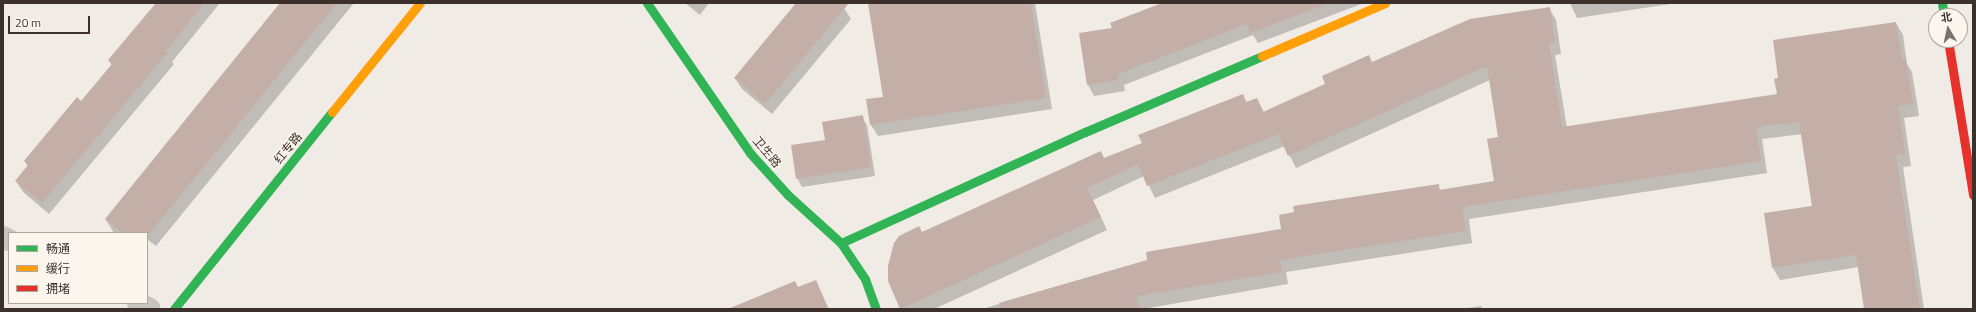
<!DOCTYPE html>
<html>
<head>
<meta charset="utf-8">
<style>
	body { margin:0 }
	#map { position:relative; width:1976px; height:312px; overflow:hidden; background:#f0ebe5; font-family:"Titillium Web","Noto Sans SC",sans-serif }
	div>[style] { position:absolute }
	.shadow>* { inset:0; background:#0003 }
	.building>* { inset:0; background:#c3afa7 }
	.street>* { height:22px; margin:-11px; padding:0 11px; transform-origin:11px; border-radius:11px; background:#c9c3be }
	.fast>* { height:9px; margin:-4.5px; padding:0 4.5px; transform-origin:4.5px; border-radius:4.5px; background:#30b455 }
	.slow>* { height:9px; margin:-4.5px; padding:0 4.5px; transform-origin:4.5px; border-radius:4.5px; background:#ff9f0a }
	.jam>* { height:9px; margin:-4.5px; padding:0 4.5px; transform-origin:4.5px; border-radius:4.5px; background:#e5322d }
	span { translate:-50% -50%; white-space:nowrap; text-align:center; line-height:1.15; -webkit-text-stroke:3px #fbf5ee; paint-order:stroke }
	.street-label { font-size:12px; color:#3b302b }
	.frame { position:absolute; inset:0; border:4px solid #3b302b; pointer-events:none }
	.legend { position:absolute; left:8px; top:232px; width:140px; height:72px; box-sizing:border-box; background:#fbf5ee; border:1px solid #aea6a0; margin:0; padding:5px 7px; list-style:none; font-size:12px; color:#3b302b }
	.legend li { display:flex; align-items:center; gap:8px; height:20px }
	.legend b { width:20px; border:1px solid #aea6a0 }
	.north { position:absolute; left:1928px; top:8px; width:40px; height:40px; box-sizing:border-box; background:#fbf5ee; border:1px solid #aea6a0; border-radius:50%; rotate:351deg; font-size:11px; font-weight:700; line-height:16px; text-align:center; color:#3b302b }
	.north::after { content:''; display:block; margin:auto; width:14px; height:18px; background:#7a716c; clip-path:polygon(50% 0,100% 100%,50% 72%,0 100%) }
	.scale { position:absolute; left:8px; top:16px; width:82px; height:18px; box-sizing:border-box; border:2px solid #3b302b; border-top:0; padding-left:5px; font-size:12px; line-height:14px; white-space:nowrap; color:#3b302b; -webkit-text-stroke:3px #fbf5ee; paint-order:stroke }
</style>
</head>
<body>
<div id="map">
	<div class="shadow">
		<i style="clip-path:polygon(157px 3px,220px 3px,172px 62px,174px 64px,49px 214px,23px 192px,16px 181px,28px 167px,25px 161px,81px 102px,112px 66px,109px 60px)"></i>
		<i style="clip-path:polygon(281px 3px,354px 3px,156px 246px,148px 240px,147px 242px,147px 233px,114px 233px,106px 220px)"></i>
		<i style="clip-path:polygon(685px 3px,709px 3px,700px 15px)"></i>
		<i style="clip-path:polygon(798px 3px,838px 3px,844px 8px,851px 19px,772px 114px,742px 89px,735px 78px)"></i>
		<i style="clip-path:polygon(869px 3px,1035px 3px,1052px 109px,878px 136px,871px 125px,884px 97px)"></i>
		<i style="clip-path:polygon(1164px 3px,1364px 3px,1258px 43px,1253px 35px,1124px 85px,1125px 91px,1094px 96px,1088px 85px,1113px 29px)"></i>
		<i style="clip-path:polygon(1570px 3px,1677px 3px,1577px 18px)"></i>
		<i style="clip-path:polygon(1549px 8px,1556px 20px,1561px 54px,1555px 55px,1567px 128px,1778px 95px,1896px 23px,1903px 35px,1907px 64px,1912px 72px,1919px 116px,1904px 118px,1911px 166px,1903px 167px,1924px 309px,1865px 309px,1859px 267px,1780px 280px,1773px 268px,1765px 214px,1813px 207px,1802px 134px,1762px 139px,1767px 173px,1469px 219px,1472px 243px,1286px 272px,1288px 284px,1143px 309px,982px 309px,1148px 261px,1282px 230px,1438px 185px,1441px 191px,1495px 182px,1499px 138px,1490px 80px,1296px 168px,1285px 146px,1155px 198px,1144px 176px,1093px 200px,1107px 230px,934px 309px,901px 309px,889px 280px,922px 233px,1100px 152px,1104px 159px,1143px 144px,1243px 95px,1247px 103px,1257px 99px,1264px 112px,1373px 63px)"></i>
		<i style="clip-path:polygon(862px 117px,867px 125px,875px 176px,802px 187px,797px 178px,826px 141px)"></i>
		<i style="clip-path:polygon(816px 281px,829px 309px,731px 309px,799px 288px)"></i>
		<i style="clip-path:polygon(1481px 306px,1483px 309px,1459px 309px)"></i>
	</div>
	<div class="building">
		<i style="clip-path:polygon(156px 3px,204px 3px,166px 51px,168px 52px,42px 203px,15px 181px,28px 165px,24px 161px,77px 97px,81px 101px,112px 64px,108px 60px)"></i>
		<i style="clip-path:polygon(280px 3px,337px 3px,150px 233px,122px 233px,105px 219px)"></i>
		<i style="clip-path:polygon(796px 3px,849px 3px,765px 104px,734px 78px)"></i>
		<i style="clip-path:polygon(868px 3px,1031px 3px,1046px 98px,870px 125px,866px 99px,883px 97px)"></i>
		<i style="clip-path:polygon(1162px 3px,1323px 3px,1324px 5px,1250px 33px,1247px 24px,1118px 74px,1119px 80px,1087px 85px,1079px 33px,1112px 28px,1110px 23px)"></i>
		<i style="clip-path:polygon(1550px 7px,1555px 42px,1549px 43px,1562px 127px,1777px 94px,1774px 79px,1778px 78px,1773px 40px,1896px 22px,1902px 60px,1906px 59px,1913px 104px,1898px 106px,1905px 154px,1896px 155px,1920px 309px,1864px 309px,1856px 255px,1772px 268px,1764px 213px,1812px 206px,1799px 122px,1756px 127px,1761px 161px,1462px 207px,1466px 231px,1280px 260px,1282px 272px,1136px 296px,1140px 309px,1000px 309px,999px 303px,1147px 260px,1146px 252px,1281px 229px,1279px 215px,1294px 212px,1293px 206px,1439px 184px,1439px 190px,1494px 181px,1487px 139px,1498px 137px,1487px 66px,1288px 156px,1278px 134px,1147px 186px,1138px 164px,1087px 188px,1101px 217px,900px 309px,888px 281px,888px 266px,894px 243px,899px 236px,919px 226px,922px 232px,1101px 151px,1104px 158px,1142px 143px,1138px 135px,1243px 94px,1246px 102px,1257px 98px,1263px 112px,1325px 84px,1322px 76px,1369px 55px,1372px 62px,1470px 19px)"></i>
		<i style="clip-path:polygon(863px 115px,871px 167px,796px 179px,791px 145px,825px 140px,822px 122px)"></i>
		<i style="clip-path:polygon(816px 280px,828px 309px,728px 309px,795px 281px,798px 287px)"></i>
	</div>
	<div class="street">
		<i style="left:3px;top:237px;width:7px;rotate:27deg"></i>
		<i style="left:138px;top:303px;width:13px;rotate:27deg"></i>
	</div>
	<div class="fast">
		<i style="left:647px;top:3px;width:182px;rotate:55.5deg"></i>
		<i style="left:750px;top:153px;width:57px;rotate:47.9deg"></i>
		<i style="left:788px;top:195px;width:72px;rotate:42.2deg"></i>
		<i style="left:841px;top:243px;width:43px;rotate:56.3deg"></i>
		<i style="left:865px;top:279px;width:32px;rotate:70deg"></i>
		<i style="left:1942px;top:3px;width:13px;rotate:81deg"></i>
		<i style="left:841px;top:243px;width:268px;rotate:-24.5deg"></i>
		<i style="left:1085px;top:132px;width:193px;rotate:-23.2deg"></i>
		<i style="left:174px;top:309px;width:253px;rotate:-51.3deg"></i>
	</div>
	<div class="slow">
		<i style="left:1262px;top:56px;width:134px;rotate:-23.3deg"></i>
		<i style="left:332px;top:112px;width:140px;rotate:-51.1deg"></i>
	</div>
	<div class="jam">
		<i style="left:1948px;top:40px;width:157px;rotate:80.8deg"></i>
	</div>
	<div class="street-label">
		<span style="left:288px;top:148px;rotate:-51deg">红专路</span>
		<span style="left:767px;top:152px;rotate:50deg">卫生路</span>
	</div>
	<div class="frame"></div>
	<ul class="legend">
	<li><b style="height:5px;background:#30b455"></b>畅通</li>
	<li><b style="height:5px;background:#ff9f0a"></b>缓行</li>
	<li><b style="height:5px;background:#e5322d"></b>拥堵</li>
	</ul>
	<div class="north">北</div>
	<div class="scale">20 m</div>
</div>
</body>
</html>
